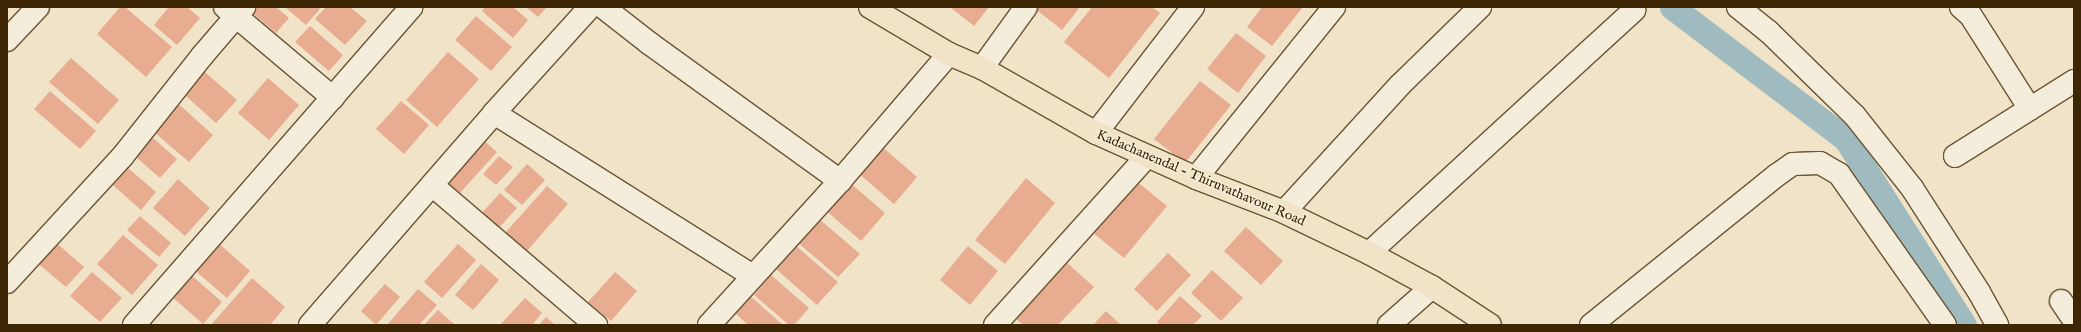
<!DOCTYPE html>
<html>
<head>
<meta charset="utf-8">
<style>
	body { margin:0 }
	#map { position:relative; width:2081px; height:332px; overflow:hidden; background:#f0e3c7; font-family:"IM FELL English",serif }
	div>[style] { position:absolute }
	.canal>* { height:25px; margin:-12.5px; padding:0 12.5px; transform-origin:12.5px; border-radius:12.5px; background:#9fbbc0 }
	.building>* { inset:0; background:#e8ac90 }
	.roads { filter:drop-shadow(1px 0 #695534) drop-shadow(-1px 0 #695534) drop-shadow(0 1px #695534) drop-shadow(0 -1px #695534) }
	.minor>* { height:22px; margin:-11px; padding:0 11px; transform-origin:11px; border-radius:11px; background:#f5eddb }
	.major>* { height:22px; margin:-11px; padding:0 11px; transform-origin:11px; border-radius:11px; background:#f0e3c7 }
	span { translate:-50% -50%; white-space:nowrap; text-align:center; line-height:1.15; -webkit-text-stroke:3px #f5eddb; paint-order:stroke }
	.street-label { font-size:14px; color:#3c2603 }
	.frame { position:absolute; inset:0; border:8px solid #3c2603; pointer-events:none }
</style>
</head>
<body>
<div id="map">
	<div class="canal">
		<i style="left:1672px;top:7px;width:218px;rotate:37.2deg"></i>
		<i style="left:1846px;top:139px;width:220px;rotate:57.6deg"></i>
	</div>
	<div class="building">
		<i style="clip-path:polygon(120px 7px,125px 7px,172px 47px,146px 77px,97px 34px)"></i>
		<i style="clip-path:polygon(169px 7px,187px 7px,200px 18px,177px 45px,154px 25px)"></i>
		<i style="clip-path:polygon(251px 7px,276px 7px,289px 18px,276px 33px,249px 10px)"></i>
		<i style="clip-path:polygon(285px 7px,318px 7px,320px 9px,306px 25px)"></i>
		<i style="clip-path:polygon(326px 7px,350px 7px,367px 21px,345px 45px,315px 19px)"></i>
		<i style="clip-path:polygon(485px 7px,513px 7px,528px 20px,513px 38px,482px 11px)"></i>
		<i style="clip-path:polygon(526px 7px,547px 7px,538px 17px)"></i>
		<i style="clip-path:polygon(950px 7px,989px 7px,974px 26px)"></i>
		<i style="clip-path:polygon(1033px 7px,1080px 7px,1062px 30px)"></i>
		<i style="clip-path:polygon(1092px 7px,1152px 7px,1160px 13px,1109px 78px,1064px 42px)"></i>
		<i style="clip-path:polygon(1262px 7px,1303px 7px,1272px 46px,1247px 27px)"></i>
		<i style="clip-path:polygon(476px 16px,512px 47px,491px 71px,455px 40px)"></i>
		<i style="clip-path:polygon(310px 26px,343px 55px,329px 71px,295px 42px)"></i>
		<i style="clip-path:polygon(1236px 33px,1266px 56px,1238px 93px,1207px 69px)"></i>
		<i style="clip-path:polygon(448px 52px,479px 79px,437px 127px,406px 100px)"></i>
		<i style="clip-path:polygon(71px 58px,119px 100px,98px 124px,49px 82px)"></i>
		<i style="clip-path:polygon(199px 67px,237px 100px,216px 123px,179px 90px)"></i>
		<i style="clip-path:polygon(268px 78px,299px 105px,269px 140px,238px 113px)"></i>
		<i style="clip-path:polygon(1200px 81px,1231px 105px,1185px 163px,1154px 139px)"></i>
		<i style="clip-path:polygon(50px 91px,96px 131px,80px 149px,34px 109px)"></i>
		<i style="clip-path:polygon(173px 99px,213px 135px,189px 162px,148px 127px)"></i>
		<i style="clip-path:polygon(401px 101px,429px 125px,404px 154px,376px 129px)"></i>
		<i style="clip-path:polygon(146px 132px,177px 159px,160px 178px,129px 151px)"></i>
		<i style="clip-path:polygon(481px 138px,497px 152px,458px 195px,442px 181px)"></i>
		<i style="clip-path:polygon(880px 145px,917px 177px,894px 204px,857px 172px)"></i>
		<i style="clip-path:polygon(499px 156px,513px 167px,496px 185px,483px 174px)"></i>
		<i style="clip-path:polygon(121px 162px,156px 192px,141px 210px,106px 179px)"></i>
		<i style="clip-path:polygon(527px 164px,545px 180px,522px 205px,504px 190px)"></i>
		<i style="clip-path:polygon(1026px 178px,1055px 203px,1005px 264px,975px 240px)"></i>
		<i style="clip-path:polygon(178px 179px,210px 208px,185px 236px,153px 208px)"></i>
		<i style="clip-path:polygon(1135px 180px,1167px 206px,1124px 258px,1092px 232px)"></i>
		<i style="clip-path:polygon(848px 181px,885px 213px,861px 241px,823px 208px)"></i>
		<i style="clip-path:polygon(547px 186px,568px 204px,526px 252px,505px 233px)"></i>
		<i style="clip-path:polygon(500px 193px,517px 208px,495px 232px,478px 217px)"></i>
		<i style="clip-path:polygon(140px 216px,171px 243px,159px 257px,127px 230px)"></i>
		<i style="clip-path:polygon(817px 217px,860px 254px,838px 277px,796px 241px)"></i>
		<i style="clip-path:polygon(1246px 227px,1283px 261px,1261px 285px,1224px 251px)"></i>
		<i style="clip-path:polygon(123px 235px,158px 265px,132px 295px,97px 264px)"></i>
		<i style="clip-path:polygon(53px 240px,84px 267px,66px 287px,35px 261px)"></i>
		<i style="clip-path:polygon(216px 241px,250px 271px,227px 298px,192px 268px)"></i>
		<i style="clip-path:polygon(458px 244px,476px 260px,442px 298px,424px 282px)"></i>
		<i style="clip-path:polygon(796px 246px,838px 282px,817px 305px,776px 269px)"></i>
		<i style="clip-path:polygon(968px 246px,998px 271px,970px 305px,940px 280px)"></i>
		<i style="clip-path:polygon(1168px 253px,1191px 275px,1157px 311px,1134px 289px)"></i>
		<i style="clip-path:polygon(1066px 262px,1094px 287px,1058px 325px,1023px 325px,1014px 317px)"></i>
		<i style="clip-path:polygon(481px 264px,499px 280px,473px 310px,455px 295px)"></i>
		<i style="clip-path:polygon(1212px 270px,1243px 298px,1221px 321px,1191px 293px)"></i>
		<i style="clip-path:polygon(92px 272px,122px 298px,100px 322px,70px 296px)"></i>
		<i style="clip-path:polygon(615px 272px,637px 291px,611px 321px,588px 302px)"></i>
		<i style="clip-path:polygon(190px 274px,222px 302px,203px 324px,171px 296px)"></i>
		<i style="clip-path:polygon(771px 275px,809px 308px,794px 325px,789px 325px,754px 295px)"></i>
		<i style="clip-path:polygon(252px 278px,285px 307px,270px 325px,211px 325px)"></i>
		<i style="clip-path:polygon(385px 284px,400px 297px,376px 325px,361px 311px)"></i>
		<i style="clip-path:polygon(418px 289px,437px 305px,419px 325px,387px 325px)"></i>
		<i style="clip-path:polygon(750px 296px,783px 325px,748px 325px,735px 313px)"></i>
		<i style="clip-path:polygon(1180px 296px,1202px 316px,1193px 325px,1160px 325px,1157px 322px)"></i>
		<i style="clip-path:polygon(525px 298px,542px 313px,532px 325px,500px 325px)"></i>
		<i style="clip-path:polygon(438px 310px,455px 325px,424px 325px)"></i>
		<i style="clip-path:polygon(1106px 311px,1121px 325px,1093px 325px)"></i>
		<i style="clip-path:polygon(546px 317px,555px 325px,539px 325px)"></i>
	</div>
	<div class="roads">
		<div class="minor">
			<i style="left:225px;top:7px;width:141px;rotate:40.1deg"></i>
			<i style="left:603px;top:7px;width:58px;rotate:38deg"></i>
			<i style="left:649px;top:43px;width:236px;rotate:35.8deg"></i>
			<i style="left:1738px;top:7px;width:40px;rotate:39deg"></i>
			<i style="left:1769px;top:32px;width:120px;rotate:44.3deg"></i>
			<i style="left:1855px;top:116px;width:92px;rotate:51.6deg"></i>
			<i style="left:1912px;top:188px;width:124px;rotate:57.2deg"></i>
			<i style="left:1979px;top:292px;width:38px;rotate:61deg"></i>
			<i style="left:1961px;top:7px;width:13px;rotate:42deg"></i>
			<i style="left:1971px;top:16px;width:110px;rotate:57.6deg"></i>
			<i style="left:7px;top:40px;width:45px;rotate:-46.8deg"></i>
			<i style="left:982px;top:68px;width:75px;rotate:-54.2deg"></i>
			<i style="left:494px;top:113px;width:306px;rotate:32.2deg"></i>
			<i style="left:1096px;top:133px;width:159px;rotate:-52.4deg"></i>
			<i style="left:1955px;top:156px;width:141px;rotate:-32.2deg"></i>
			<i style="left:1196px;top:178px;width:220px;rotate:-51.1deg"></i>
			<i style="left:432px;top:185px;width:216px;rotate:40.5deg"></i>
			<i style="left:1284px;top:212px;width:172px;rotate:-47.6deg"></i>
			<i style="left:1400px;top:85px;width:112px;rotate:-44.3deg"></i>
			<i style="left:1369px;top:253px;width:360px;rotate:-42.5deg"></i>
			<i style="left:7px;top:282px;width:170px;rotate:-47.4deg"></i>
			<i style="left:122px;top:157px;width:129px;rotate:-51.6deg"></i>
			<i style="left:202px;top:56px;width:65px;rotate:-49.4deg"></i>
			<i style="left:2061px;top:301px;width:23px;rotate:56deg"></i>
			<i style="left:134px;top:325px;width:422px;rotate:-48.9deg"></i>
			<i style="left:310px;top:325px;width:281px;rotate:-49deg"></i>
			<i style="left:494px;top:113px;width:143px;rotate:-47.8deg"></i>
			<i style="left:709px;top:325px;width:195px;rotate:-47.7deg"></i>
			<i style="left:840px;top:181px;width:167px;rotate:-49.4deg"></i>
			<i style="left:995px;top:325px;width:227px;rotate:-48deg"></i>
			<i style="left:1389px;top:325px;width:57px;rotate:-41.5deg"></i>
			<i style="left:1591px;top:325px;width:239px;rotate:-38.9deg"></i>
			<i style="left:1777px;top:175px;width:19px;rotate:-35deg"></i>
			<i style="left:1793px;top:164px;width:27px;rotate:-2deg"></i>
			<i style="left:1820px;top:163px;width:22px;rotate:30deg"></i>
			<i style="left:1839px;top:174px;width:184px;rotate:54.9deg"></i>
		</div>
		<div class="major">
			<i style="left:870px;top:7px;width:92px;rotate:30.7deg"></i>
			<i style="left:949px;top:54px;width:36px;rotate:23deg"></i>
			<i style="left:982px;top:68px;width:131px;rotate:29.7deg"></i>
			<i style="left:1096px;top:133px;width:110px;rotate:24.2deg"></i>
			<i style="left:1196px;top:178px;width:94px;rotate:21.1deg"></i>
			<i style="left:1284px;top:212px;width:94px;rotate:25.8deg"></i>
			<i style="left:1369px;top:253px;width:72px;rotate:28.4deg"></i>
			<i style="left:1432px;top:287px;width:69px;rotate:33.2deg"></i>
		</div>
	</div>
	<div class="street-label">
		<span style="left:1201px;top:178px;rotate:23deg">Kadachanendal - Thiruvathavour Road</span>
	</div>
	<div class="frame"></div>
</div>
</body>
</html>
